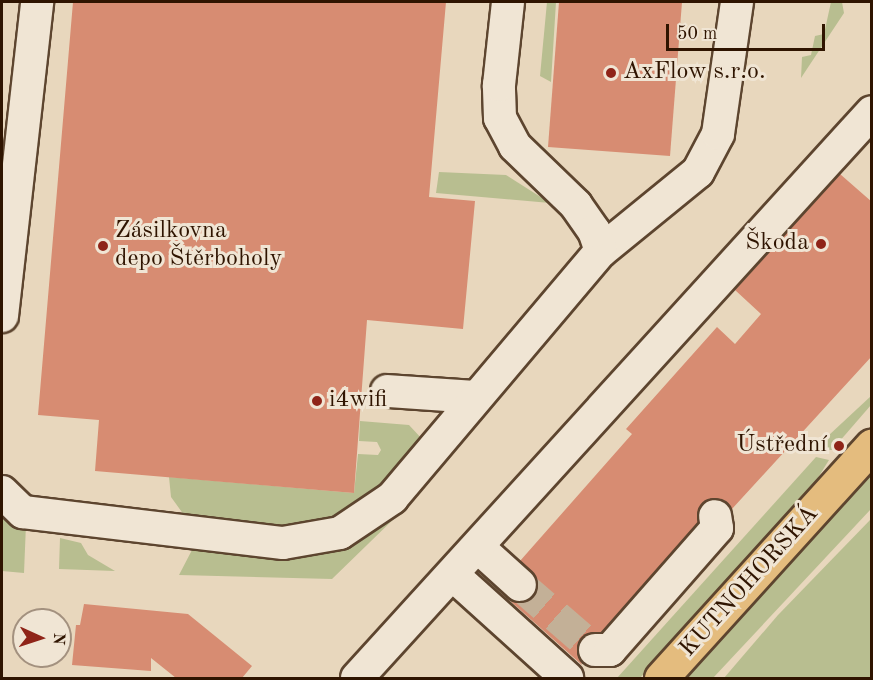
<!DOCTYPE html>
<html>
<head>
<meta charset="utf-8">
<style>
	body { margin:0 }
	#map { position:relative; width:873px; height:680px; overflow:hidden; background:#e8d7bd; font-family:"Old Standard TT",serif }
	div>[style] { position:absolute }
	.green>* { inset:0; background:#b8be90 }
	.building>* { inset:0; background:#d78c72 }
	.minor-tunnel>* { height:32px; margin-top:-16px; transform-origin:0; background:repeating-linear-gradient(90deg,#c3b097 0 32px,transparent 0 48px) }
	.roads { filter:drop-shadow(2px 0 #5d452f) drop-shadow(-2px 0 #5d452f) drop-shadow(0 2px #5d452f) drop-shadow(0 -2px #5d452f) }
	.minor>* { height:32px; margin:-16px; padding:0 16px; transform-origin:16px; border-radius:16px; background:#f0e5d4 }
	.major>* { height:33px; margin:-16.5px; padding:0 16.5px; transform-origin:16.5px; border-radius:16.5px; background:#e4bc7e }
	.dots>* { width:16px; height:16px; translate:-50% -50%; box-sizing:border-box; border:3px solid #f0e5d4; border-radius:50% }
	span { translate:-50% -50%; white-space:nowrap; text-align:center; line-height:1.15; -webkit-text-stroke:6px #f0e5d4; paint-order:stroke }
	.poi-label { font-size:24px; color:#2f1400 }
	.left { translate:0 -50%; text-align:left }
	.right { translate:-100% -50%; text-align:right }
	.street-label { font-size:24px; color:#2f1400 }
	.frame { position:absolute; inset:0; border:3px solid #2f1400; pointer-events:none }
	.north { position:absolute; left:12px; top:608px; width:60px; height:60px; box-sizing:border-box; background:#f0e5d4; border:2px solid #a3917f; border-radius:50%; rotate:93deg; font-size:16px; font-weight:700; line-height:24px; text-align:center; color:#2f1400 }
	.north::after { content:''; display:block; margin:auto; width:21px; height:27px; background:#8f2418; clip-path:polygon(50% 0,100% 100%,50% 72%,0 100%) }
	.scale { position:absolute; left:666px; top:24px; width:159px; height:27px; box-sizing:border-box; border:3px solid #2f1400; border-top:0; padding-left:8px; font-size:18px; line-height:21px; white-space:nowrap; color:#2f1400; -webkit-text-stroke:4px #f0e5d4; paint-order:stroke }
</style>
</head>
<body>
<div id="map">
	<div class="green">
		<i style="clip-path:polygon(547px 2px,556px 2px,551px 82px,540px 76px)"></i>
		<i style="clip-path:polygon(831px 2px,842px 2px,844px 13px,801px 78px,802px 57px,811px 55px,815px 36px,824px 34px)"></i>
		<i style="clip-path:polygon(439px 172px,506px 175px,550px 203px,436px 193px)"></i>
		<i style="clip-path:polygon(871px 396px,871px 405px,832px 450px,814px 449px)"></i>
		<i style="clip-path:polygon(360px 421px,409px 425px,423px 440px,418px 457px,345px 517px,273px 529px,207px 524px,184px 515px,171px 497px,169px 477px,354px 493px,358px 454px,378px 455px,381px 450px,377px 442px,359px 441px)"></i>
		<i style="clip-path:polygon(816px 457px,829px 460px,806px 497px,640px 678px,617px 678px)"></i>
		<i style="clip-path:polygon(871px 471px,871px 509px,713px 678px,679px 678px)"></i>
		<i style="clip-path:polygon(404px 509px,332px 579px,179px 575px,192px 550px,257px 555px,344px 546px)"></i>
		<i style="clip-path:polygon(2px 519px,26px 524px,24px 573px,2px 571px)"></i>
		<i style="clip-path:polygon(871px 519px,871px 678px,724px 678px,778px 615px)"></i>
		<i style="clip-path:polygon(60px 538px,81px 543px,88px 555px,115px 571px,59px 569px)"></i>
	</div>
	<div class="building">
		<i style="clip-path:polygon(73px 2px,446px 2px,429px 197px,475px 201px,463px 329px,367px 320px,354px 493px,95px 471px,99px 420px,38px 415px)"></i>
		<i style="clip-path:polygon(559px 2px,682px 2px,670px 156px,548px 147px)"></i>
		<i style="clip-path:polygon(840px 174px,872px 202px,872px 356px,731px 510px,721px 499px,703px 503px,698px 523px,602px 632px,587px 634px,580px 641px,577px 651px,582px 665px,508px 599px,525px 602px,537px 589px,537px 579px,520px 561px,632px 434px,626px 429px,717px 327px,735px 344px,761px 314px,735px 290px)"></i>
		<i style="clip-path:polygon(84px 604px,188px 614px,252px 666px,242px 678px,176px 678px,151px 658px,151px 671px,72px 665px,76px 625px,80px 625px)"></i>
	</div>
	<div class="minor-tunnel">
		<i style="left:520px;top:585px;width:99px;rotate:40.9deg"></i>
	</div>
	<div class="roads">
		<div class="minor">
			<i style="left:601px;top:251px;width:125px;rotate:-39.2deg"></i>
			<i style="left:698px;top:172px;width:43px;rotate:-62.2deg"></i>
			<i style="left:718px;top:134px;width:133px;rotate:-81.8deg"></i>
			<i style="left:2px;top:316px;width:316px;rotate:-83.6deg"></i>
			<i style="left:387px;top:391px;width:87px;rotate:3.9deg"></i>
			<i style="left:2px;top:492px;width:29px;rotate:44deg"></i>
			<i style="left:23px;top:512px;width:262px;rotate:6.8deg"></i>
			<i style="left:283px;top:543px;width:58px;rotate:-10deg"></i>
			<i style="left:340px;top:533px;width:63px;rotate:-33.9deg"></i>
			<i style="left:392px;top:498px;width:324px;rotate:-49.8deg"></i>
			<i style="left:601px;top:251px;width:21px;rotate:-109deg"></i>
			<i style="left:594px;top:231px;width:32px;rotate:-125deg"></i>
			<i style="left:576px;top:205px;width:85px;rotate:-136deg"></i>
			<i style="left:515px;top:146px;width:32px;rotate:-118deg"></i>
			<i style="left:500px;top:118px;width:33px;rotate:-92deg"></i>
			<i style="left:499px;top:85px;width:83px;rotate:-83.8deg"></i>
			<i style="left:479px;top:548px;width:55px;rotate:42.1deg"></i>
			<i style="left:453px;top:575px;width:154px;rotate:42.1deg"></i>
			<i style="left:595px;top:650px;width:15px"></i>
			<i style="left:610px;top:650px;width:162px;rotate:-48.7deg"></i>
			<i style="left:717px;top:528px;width:12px;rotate:-99deg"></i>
			<i style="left:357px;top:678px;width:765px;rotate:-47.7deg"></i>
		</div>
		<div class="major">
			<i style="left:661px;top:678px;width:314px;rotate:-47.8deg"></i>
		</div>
	</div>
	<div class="dots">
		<i style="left:611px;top:73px;background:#8f2418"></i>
		<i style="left:821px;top:244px;background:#8f2418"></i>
		<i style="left:103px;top:246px;background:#8f2418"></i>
		<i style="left:317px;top:401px;background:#8f2418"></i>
		<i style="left:839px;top:446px;background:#8f2418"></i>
	</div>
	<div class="poi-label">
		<span class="left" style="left:623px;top:73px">AxFlow s.r.o.</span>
		<span class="left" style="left:115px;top:246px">Zásilkovna<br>depo Štěrboholy</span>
		<span class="right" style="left:809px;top:244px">Škoda</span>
		<span class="left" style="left:329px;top:401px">i4wifi</span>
		<span class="right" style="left:827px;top:446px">Ústřední</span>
	</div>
	<div class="street-label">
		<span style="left:750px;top:582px;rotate:-48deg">KUTNOHORSKÁ</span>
	</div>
	<div class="frame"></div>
	<div class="north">N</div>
	<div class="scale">50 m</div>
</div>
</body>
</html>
